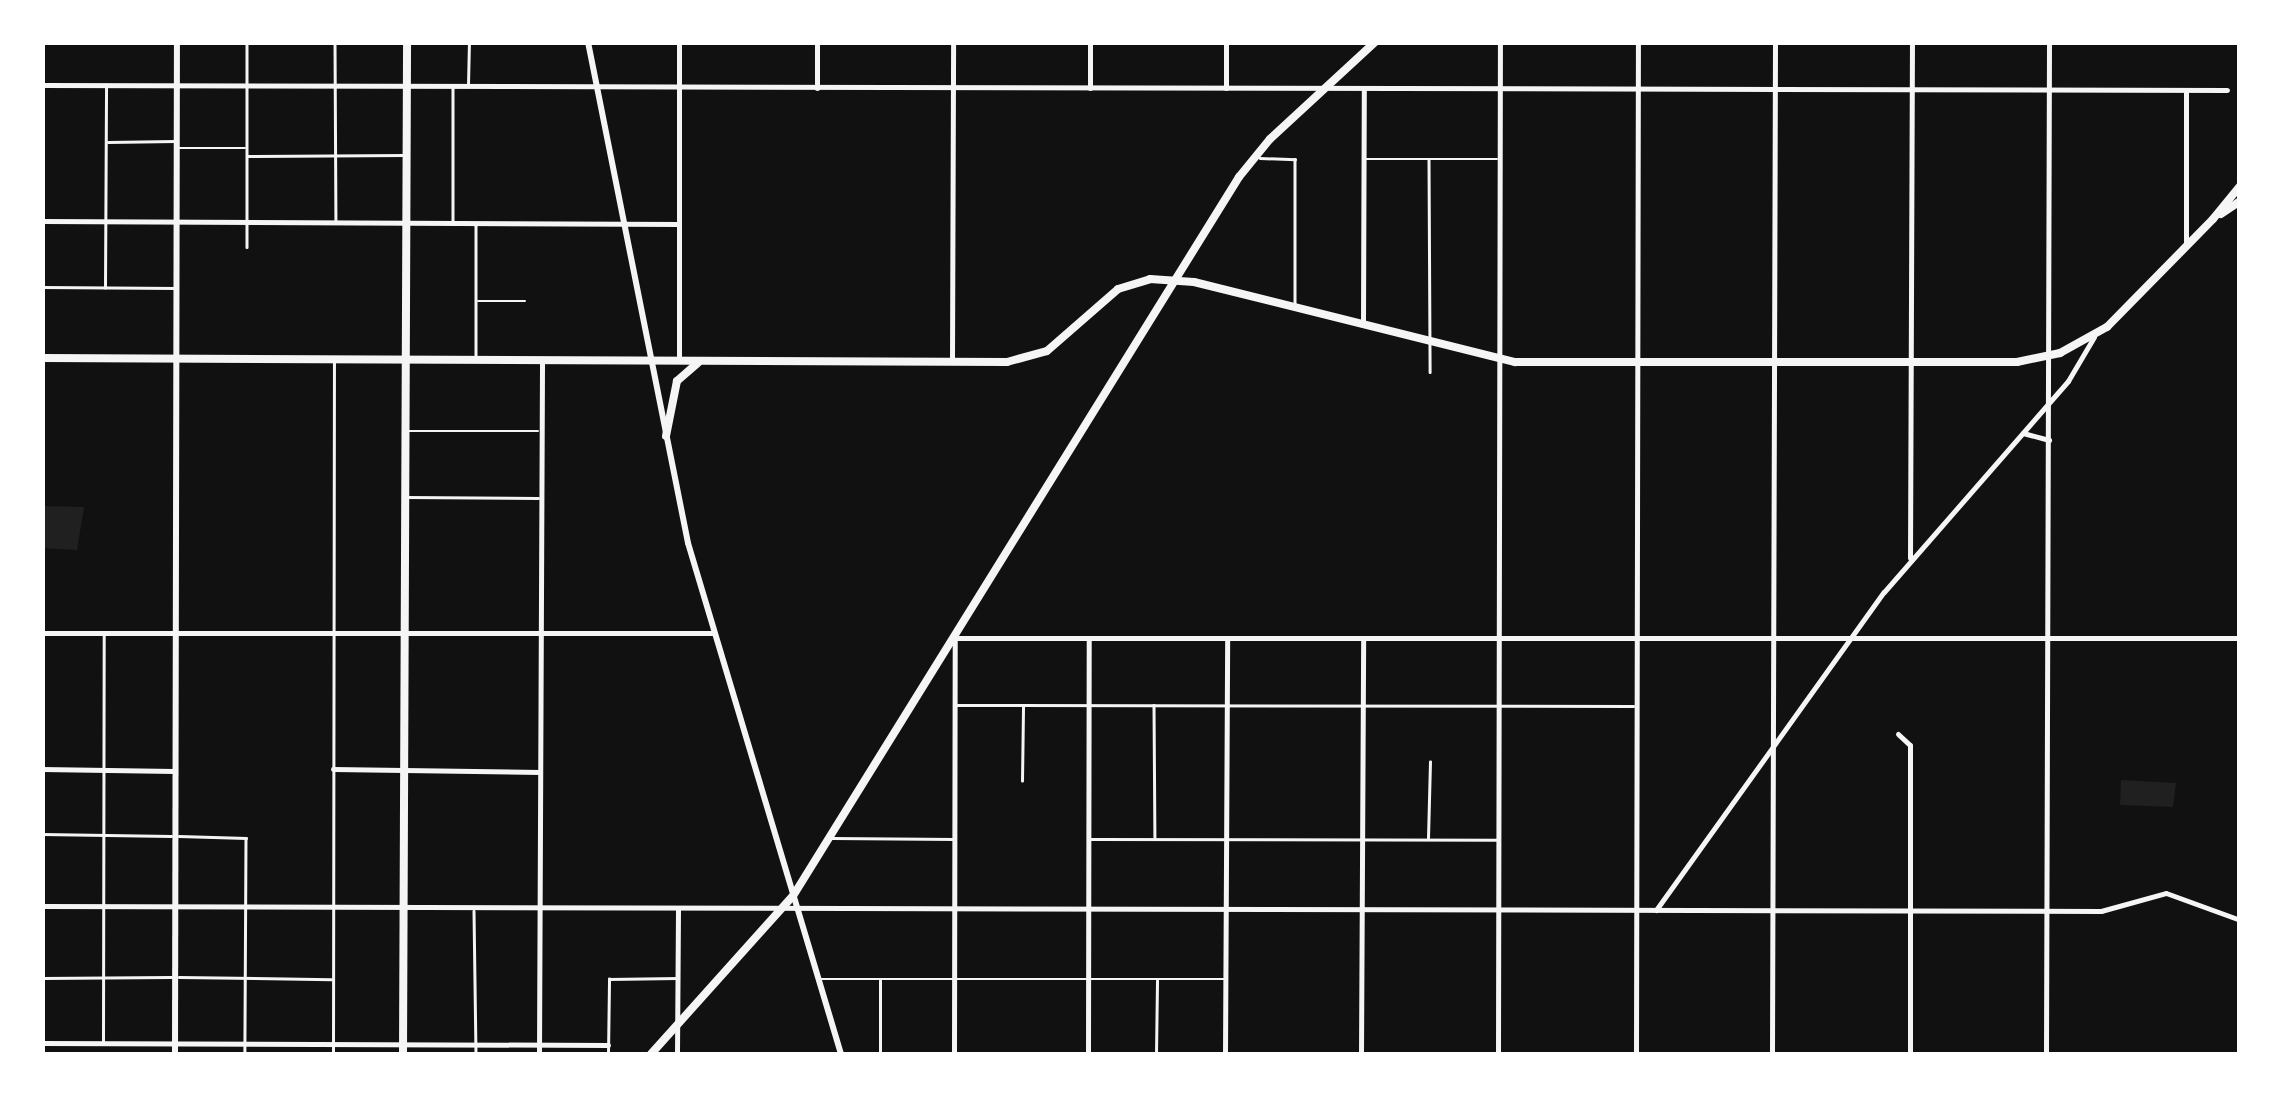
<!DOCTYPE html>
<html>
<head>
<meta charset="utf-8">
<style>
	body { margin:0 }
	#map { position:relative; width:2282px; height:1097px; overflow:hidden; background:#111; font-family:"Open Sans",sans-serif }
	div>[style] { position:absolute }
	.green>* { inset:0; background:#202020 }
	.service>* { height:2.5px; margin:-1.25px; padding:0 1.25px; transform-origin:1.25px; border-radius:1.25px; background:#f5f5f5 }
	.minor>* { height:5px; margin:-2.5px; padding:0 2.5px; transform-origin:2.5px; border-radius:2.5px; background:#f5f5f5 }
	.tertiary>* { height:6px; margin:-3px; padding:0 3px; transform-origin:3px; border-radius:3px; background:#f5f5f5 }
	.secondary>* { height:8px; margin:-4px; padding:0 4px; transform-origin:4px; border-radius:4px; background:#f5f5f5 }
	.primary>* { height:8px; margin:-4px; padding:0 4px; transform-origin:4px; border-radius:4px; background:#f5f5f5 }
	span { translate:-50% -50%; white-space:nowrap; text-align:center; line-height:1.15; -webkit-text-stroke:10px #fff; paint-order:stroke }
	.frame { position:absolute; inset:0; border:45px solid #fff; pointer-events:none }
</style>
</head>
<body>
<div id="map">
	<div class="green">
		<i style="clip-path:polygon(43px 506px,84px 507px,77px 550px,43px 548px)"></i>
		<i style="clip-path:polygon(2121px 780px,2176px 783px,2173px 807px,2120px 805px)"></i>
	</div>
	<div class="service">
		<i style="left:247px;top:42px;width:205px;rotate:90deg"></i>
		<i style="left:335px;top:42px;width:179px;rotate:89.7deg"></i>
		<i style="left:468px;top:85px;width:43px;rotate:-88.7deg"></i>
		<i style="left:453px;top:89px;width:132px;rotate:90deg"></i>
		<i style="left:108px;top:142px;width:67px;rotate:-0.9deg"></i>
		<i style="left:178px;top:148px;width:67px"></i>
		<i style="left:248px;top:156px;width:157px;rotate:-0.4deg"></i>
		<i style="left:1260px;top:158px;width:35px;rotate:2deg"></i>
		<i style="left:1295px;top:159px;width:146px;rotate:90deg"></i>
		<i style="left:1365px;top:159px;width:132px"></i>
		<i style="left:1429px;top:159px;width:213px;rotate:89.7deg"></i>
		<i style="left:476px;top:226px;width:132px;rotate:90deg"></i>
		<i style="left:42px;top:287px;width:134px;rotate:0.4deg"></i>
		<i style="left:105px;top:288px;width:203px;rotate:-89.7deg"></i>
		<i style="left:478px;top:301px;width:47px"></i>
		<i style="left:406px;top:431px;width:132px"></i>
		<i style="left:406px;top:497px;width:132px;rotate:0.4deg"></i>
		<i style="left:956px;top:705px;width:677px;rotate:0.08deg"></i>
		<i style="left:1154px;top:705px;width:132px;rotate:89.6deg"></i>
		<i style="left:1022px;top:781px;width:75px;rotate:-89.2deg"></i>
		<i style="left:42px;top:834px;width:129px;rotate:0.9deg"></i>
		<i style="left:179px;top:836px;width:67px;rotate:1.7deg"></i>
		<i style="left:246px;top:838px;width:216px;rotate:90.3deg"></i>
		<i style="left:832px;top:838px;width:122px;rotate:0.5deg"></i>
		<i style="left:1428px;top:838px;width:76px;rotate:-88.5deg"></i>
		<i style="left:1090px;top:839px;width:407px;rotate:0.1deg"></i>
		<i style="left:474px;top:911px;width:143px;rotate:89.2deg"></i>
		<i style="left:179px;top:977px;width:152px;rotate:0.8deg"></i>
		<i style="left:42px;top:978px;width:129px;rotate:-0.4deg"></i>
		<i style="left:819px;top:979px;width:407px"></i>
		<i style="left:103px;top:1042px;width:407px;rotate:-89.9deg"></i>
		<i style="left:333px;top:1054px;width:693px;rotate:-89.92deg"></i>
		<i style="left:608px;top:1054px;width:75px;rotate:-89.2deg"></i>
		<i style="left:609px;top:979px;width:68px;rotate:-0.8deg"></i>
		<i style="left:880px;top:1054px;width:73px;rotate:-90deg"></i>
		<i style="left:1156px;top:1054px;width:73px;rotate:-89.2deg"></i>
	</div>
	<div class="minor">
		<i style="left:817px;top:42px;width:46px;rotate:90deg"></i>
		<i style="left:1090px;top:42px;width:46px;rotate:90deg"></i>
		<i style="left:1226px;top:42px;width:46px;rotate:90deg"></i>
		<i style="left:42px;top:85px;width:2185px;rotate:0.13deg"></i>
		<i style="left:42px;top:221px;width:637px;rotate:0.27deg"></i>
		<i style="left:2186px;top:245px;width:155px;rotate:-90deg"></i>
		<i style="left:1363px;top:323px;width:235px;rotate:-89.8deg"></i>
		<i style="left:679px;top:360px;width:318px;rotate:-90deg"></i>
		<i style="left:952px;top:361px;width:319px;rotate:-89.8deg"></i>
		<i style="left:2023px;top:433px;width:27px;rotate:15deg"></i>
		<i style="left:1910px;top:558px;width:516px;rotate:-89.78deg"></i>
		<i style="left:42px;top:633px;width:672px"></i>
		<i style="left:1898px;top:734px;width:16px;rotate:43deg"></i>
		<i style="left:1910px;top:745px;width:309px;rotate:90deg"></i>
		<i style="left:42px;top:769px;width:132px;rotate:0.9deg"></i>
		<i style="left:333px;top:769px;width:207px;rotate:0.8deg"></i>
		<i style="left:42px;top:906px;width:2059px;rotate:0.14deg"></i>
		<i style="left:2101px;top:911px;width:67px;rotate:-15.5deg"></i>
		<i style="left:2166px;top:893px;width:79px;rotate:20deg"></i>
		<i style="left:1656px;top:910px;width:391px;rotate:-54.4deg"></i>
		<i style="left:1884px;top:592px;width:280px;rotate:-48.9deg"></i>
		<i style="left:2068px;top:381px;width:51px;rotate:-59.4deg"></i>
		<i style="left:42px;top:1043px;width:566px;rotate:0.2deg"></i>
		<i style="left:539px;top:1054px;width:694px;rotate:-89.75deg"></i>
		<i style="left:677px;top:1054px;width:146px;rotate:-89.6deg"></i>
		<i style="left:954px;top:1054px;width:416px;rotate:-89.9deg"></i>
		<i style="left:955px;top:638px;width:1285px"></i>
		<i style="left:1088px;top:1054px;width:416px;rotate:-89.9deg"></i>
		<i style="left:1225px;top:1054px;width:416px;rotate:-89.7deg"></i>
		<i style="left:1361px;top:1054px;width:416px;rotate:-89.7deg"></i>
		<i style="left:1498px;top:1054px;width:1012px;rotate:-89.89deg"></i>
		<i style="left:1636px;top:1054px;width:1012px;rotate:-89.89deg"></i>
		<i style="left:1772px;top:1054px;width:1012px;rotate:-89.83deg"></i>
		<i style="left:2046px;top:1054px;width:1012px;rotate:-89.83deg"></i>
	</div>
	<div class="tertiary">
		<i style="left:588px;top:42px;width:511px;rotate:78.71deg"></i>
		<i style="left:688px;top:543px;width:533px;rotate:73.33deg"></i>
		<i style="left:175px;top:1054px;width:1012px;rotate:-89.89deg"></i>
	</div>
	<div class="secondary">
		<i style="left:2221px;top:214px;width:23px;rotate:-34deg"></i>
		<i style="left:42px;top:358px;width:965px;rotate:0.24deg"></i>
		<i style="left:1007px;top:362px;width:41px;rotate:-15.4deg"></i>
		<i style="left:1047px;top:351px;width:94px;rotate:-41.1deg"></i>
		<i style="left:1118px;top:289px;width:34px;rotate:-17deg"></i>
		<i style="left:1150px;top:279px;width:44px;rotate:3.9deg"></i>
		<i style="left:1194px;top:282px;width:331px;rotate:14deg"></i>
		<i style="left:1515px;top:362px;width:502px"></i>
		<i style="left:2017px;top:362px;width:44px;rotate:-11.8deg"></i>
		<i style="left:2060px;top:353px;width:54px;rotate:-29deg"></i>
		<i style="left:2107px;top:327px;width:151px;rotate:-45.5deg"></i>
		<i style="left:2213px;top:219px;width:43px;rotate:-50.7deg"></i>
		<i style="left:666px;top:436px;width:56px;rotate:-78.7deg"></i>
		<i style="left:677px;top:381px;width:28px;rotate:-41deg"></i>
		<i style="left:651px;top:1054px;width:212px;rotate:-48.1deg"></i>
		<i style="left:793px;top:896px;width:846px;rotate:-58.19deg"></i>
		<i style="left:1239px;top:177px;width:49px;rotate:-50.8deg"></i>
		<i style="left:1270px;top:139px;width:143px;rotate:-42.7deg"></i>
	</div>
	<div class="primary">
		<i style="left:403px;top:1054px;width:1012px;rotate:-89.77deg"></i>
	</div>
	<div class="frame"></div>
</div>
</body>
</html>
